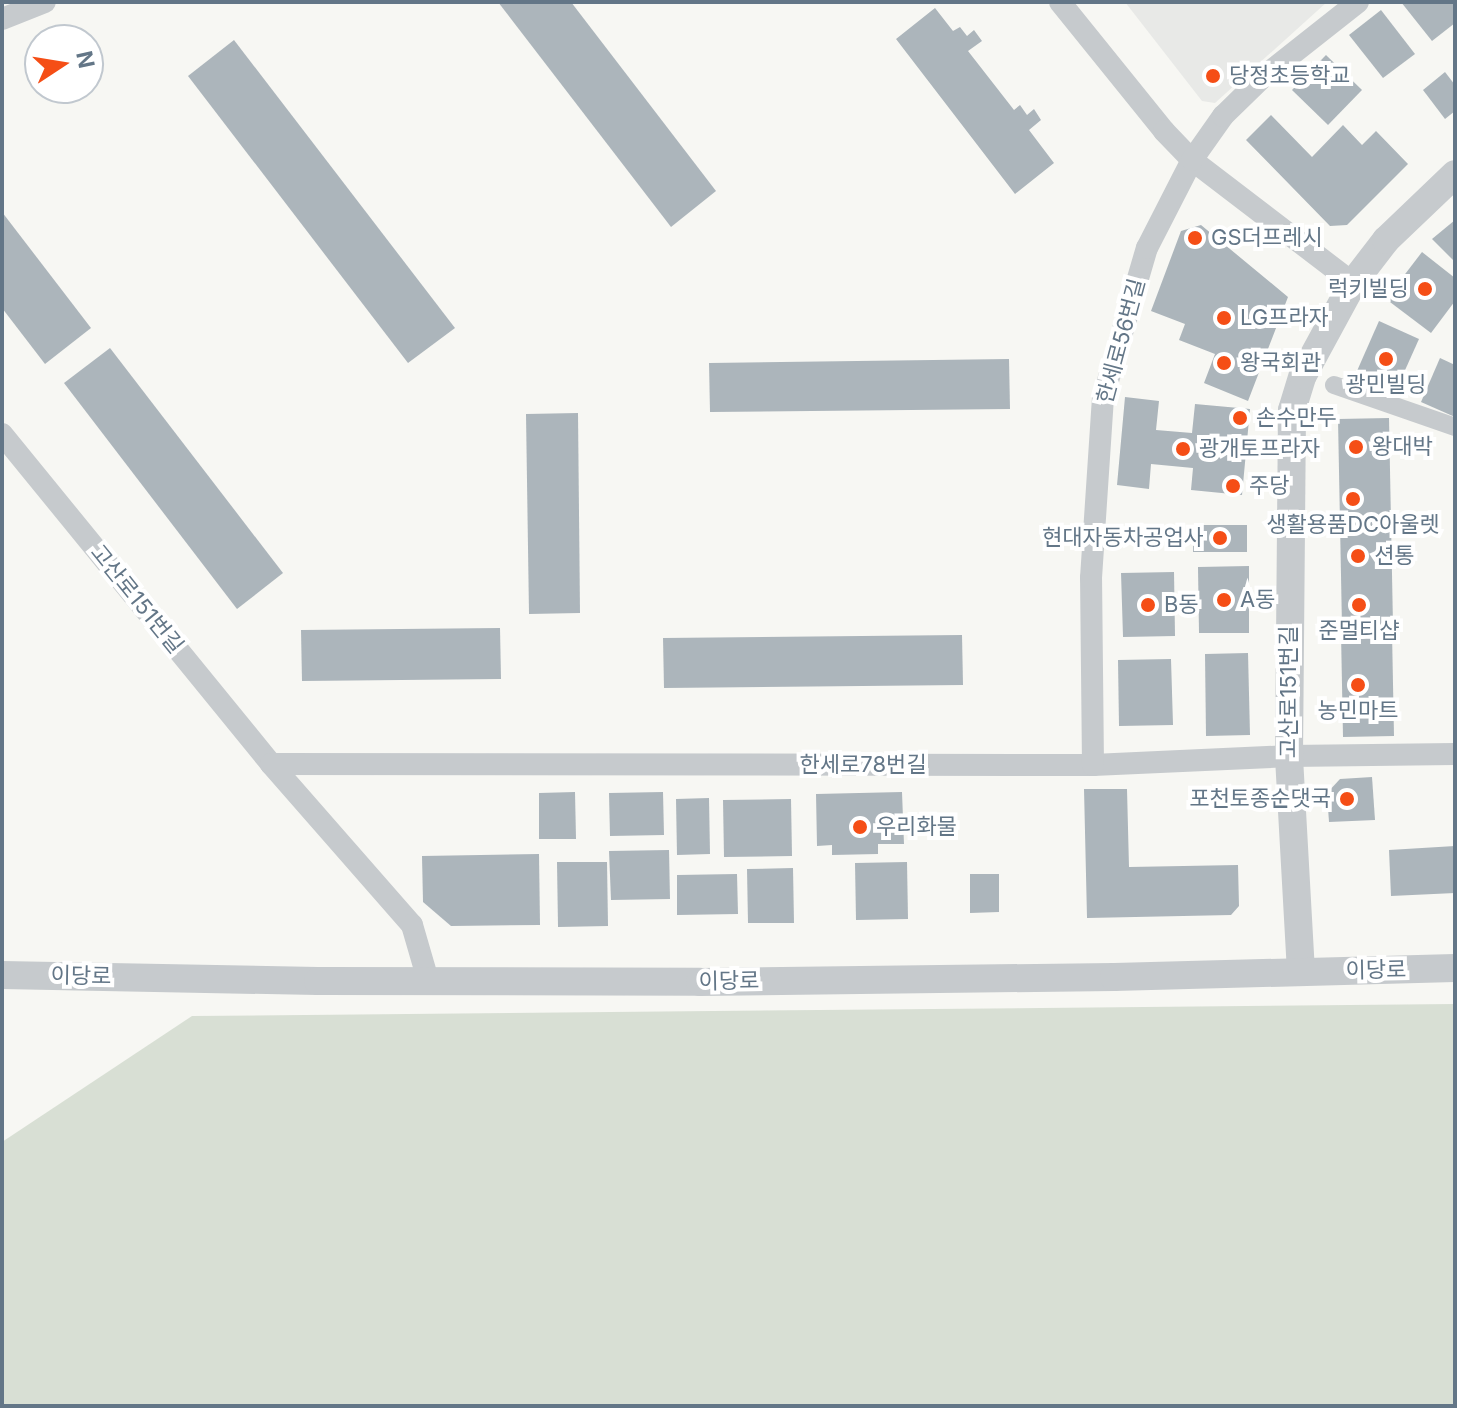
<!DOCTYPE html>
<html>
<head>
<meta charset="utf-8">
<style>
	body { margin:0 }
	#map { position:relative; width:1457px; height:1408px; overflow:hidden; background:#f7f7f3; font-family:Inter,"Noto Sans KR",sans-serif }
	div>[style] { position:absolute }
	.built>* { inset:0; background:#e8e9e7 }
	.green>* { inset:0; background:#d8dfd4 }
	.building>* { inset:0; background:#acb5bb }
	.pedestrian>* { height:18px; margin:-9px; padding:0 9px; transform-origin:9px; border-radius:9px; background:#c6cacd }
	.minor>* { height:22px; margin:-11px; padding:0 11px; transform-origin:11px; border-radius:11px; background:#c6cacd }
	.tertiary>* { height:28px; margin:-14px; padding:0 14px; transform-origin:14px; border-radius:14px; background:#c6cacd }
	.dots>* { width:22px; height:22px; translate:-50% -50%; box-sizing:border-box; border:4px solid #fff; border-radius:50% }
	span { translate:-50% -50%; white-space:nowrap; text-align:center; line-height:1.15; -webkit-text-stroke:8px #fff; paint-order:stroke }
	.poi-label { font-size:22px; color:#637687 }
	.left { translate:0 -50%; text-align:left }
	.right { translate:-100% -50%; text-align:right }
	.street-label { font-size:22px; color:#637687 }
	.frame { position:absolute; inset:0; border:4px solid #637687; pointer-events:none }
	.north { position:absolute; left:24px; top:24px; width:80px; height:80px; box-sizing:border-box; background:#fff; border:2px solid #c1c8cf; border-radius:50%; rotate:78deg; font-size:22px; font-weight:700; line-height:32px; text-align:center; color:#637687 }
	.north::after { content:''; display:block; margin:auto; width:28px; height:36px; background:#f54e16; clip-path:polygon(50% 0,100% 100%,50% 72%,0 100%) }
</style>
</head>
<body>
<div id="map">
	<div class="built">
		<i style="clip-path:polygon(1125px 2px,1327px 2px,1215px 103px,1202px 101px)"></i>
	</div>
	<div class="green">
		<i style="clip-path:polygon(1455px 1004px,1455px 1406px,2px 1406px,2px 1142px,192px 1016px)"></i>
	</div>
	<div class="building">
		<i style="clip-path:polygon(498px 2px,571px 2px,716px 191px,671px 227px)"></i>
		<i style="clip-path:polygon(1401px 2px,1455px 2px,1455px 23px,1432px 41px)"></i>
		<i style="clip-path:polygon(935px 8px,953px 31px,960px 27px,967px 36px,974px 30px,982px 41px,968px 51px,1014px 110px,1020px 105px,1027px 115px,1034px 109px,1041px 120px,1029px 130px,1054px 163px,1015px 194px,896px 39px)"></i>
		<i style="clip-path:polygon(1381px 10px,1415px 54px,1383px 78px,1349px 35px)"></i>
		<i style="clip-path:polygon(234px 40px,455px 328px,408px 363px,188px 76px)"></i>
		<i style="clip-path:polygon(1326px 55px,1362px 90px,1328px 125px,1292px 90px)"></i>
		<i style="clip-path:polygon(1445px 72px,1455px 85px,1455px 111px,1445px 119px,1423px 90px)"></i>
		<i style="clip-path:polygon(1271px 115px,1312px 157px,1343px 125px,1362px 145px,1376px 131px,1408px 164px,1347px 225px,1330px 226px,1246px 140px)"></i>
		<i style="clip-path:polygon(2px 212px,91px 328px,45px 364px,2px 308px)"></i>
		<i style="clip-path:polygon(1455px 220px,1455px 262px,1432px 239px)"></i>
		<i style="clip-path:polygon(1201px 225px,1288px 297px,1248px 401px,1204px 383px,1215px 354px,1179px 340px,1185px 324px,1151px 311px,1181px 231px)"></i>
		<i style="clip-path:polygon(1422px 252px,1455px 278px,1455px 301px,1431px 333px,1386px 299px)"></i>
		<i style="clip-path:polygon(1379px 321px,1419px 339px,1393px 397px,1353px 380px)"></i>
		<i style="clip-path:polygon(110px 348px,283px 573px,237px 609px,64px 383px)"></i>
		<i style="clip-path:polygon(1440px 358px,1455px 365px,1455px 417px,1421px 402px)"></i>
		<i style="clip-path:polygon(1009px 359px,1010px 409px,710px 412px,709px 363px)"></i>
		<i style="clip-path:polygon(1125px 397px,1159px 401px,1156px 430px,1192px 433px,1195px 404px,1250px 409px,1242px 495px,1191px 490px,1193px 468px,1151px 464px,1149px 489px,1117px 485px)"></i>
		<i style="clip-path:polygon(578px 413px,580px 613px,529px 614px,526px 414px)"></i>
		<i style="clip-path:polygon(1389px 418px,1393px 626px,1342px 627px,1338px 419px)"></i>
		<i style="clip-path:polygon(1193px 525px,1247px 525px,1247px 552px,1193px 552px)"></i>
		<i style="clip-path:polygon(1249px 566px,1249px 633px,1199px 633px,1198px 567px)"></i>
		<i style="clip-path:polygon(1174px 572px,1175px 636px,1123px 637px,1121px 573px)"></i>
		<i style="clip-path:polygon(500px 628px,501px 679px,302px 681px,301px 630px)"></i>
		<i style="clip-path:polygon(1392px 632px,1394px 736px,1343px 737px,1341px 633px)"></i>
		<i style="clip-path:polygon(962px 635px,963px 685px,664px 688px,663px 638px)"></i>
		<i style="clip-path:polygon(1248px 653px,1250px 735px,1206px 736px,1205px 654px)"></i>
		<i style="clip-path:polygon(1171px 659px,1173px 725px,1119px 726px,1118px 660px)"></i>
		<i style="clip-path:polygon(1372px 777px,1375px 820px,1329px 822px,1327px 793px,1340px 779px)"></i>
		<i style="clip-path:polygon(1084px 789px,1127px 789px,1129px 867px,1238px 865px,1239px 906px,1231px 915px,1087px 918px)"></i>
		<i style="clip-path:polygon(575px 792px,576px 839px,539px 839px,539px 793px)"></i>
		<i style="clip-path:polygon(663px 792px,664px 835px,610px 836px,609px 793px)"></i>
		<i style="clip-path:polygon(902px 792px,904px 844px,878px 844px,878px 854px,832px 855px,832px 845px,817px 846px,816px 794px)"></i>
		<i style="clip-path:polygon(709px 798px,710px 854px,677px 855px,676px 799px)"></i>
		<i style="clip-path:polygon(791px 799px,792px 856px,724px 857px,723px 800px)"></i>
		<i style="clip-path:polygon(1455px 846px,1455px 893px,1391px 896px,1389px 850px)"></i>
		<i style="clip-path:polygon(669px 850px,670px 899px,611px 900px,609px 851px)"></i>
		<i style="clip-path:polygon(539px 854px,540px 925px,451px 926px,423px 902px,422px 856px)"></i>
		<i style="clip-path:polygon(557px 862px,607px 862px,608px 926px,558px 927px)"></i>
		<i style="clip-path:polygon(907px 862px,908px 919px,856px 920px,855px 863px)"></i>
		<i style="clip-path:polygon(793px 868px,794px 923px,748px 923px,747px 869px)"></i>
		<i style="clip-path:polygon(737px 874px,738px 914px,677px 915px,677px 875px)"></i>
		<i style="clip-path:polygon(970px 874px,999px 874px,999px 912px,970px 913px)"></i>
	</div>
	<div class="pedestrian">
		<i style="left:1334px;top:385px;width:128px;rotate:19.1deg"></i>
	</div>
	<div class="minor">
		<i style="left:1060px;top:2px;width:166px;rotate:51.1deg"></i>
		<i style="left:1164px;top:131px;width:40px;rotate:46deg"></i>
		<i style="left:1192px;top:160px;width:203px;rotate:37.4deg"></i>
		<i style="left:2px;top:19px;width:46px;rotate:-21.6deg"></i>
		<i style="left:2px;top:434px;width:426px;rotate:50.8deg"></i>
		<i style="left:271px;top:764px;width:214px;rotate:48.8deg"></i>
		<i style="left:412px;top:925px;width:57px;rotate:73.8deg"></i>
		<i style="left:271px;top:764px;width:822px;rotate:0.07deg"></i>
		<i style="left:1093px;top:765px;width:196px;rotate:-2.6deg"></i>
		<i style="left:1289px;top:756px;width:166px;rotate:-0.7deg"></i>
		<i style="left:1093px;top:765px;width:187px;rotate:-90.6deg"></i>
		<i style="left:1091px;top:578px;width:180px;rotate:-86.2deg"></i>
		<i style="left:1103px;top:398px;width:156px;rotate:-73.7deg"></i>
		<i style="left:1147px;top:248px;width:99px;rotate:-62.9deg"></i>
		<i style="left:1192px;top:160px;width:54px;rotate:-54.8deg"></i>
		<i style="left:1223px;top:116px;width:56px;rotate:-44.3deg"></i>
		<i style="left:1263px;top:77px;width:121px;rotate:-38.3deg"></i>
	</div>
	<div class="tertiary">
		<i style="left:1301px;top:972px;width:216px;rotate:-93.2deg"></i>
		<i style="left:1289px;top:756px;width:346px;rotate:-89.5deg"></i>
		<i style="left:1292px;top:410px;width:37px;rotate:-73deg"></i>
		<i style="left:1303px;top:375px;width:105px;rotate:-61.5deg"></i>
		<i style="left:1353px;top:283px;width:54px;rotate:-52.5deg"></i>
		<i style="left:1386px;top:240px;width:95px;rotate:-43.7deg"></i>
		<i style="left:2px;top:975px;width:316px;rotate:1.1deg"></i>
		<i style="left:318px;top:981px;width:382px;rotate:0.1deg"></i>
		<i style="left:700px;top:982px;width:414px;rotate:-0.7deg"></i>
		<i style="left:1114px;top:977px;width:341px;rotate:-1.5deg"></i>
	</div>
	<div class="dots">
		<i style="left:1213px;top:76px;background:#f54e16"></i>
		<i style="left:1195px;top:238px;background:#f54e16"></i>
		<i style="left:1425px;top:289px;background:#f54e16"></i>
		<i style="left:1224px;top:318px;background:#f54e16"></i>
		<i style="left:1386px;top:359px;background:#f54e16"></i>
		<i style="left:1224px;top:363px;background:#f54e16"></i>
		<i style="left:1240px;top:418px;background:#f54e16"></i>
		<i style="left:1356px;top:447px;background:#f54e16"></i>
		<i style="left:1183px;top:449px;background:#f54e16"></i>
		<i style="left:1233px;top:486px;background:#f54e16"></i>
		<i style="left:1353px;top:499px;background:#f54e16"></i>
		<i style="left:1220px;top:538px;background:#f54e16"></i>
		<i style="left:1358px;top:556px;background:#f54e16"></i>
		<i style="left:1224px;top:600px;background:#f54e16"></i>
		<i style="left:1148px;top:605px;background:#f54e16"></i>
		<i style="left:1359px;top:605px;background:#f54e16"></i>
		<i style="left:1358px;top:685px;background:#f54e16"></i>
		<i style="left:1347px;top:799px;background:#f54e16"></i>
		<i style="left:860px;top:827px;background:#f54e16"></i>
	</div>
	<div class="poi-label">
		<span class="left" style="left:1229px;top:76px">당정초등학교</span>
		<span class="left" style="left:1211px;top:238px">GS더프레시</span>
		<span class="right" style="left:1409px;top:289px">럭키빌딩</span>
		<span class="left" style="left:1240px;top:318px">LG프라자</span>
		<span class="left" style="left:1240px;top:363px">왕국회관</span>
		<span style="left:1386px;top:385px">광민빌딩</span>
		<span class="left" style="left:1256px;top:418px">손수만두</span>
		<span class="left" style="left:1372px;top:447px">왕대박</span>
		<span class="left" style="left:1199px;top:449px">광개토프라자</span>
		<span class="left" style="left:1249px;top:486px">주당</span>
		<span style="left:1353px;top:525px">생활용품DC아울렛</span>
		<span class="right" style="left:1204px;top:538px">현대자동차공업사</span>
		<span class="left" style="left:1374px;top:556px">션통</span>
		<span class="left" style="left:1240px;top:600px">A동</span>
		<span class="left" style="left:1164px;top:605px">B동</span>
		<span style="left:1359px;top:631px">준멀티샵</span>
		<span style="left:1358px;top:711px">농민마트</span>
		<span class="right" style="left:1331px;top:799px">포천토종순댓국</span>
		<span class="left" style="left:876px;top:827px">우리화물</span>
	</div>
	<div class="street-label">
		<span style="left:1121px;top:341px;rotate:-75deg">한세로56번길</span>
		<span style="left:137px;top:599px;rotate:51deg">고산로151번길</span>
		<span style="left:1289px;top:692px;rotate:-90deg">고산로151번길</span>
		<span style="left:863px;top:765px">한세로78번길</span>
		<span style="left:1376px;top:970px;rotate:-1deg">이당로</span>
		<span style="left:81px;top:976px;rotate:1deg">이당로</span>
		<span style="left:729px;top:981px;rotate:-1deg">이당로</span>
	</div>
	<div class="frame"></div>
	<div class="north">N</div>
</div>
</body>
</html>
